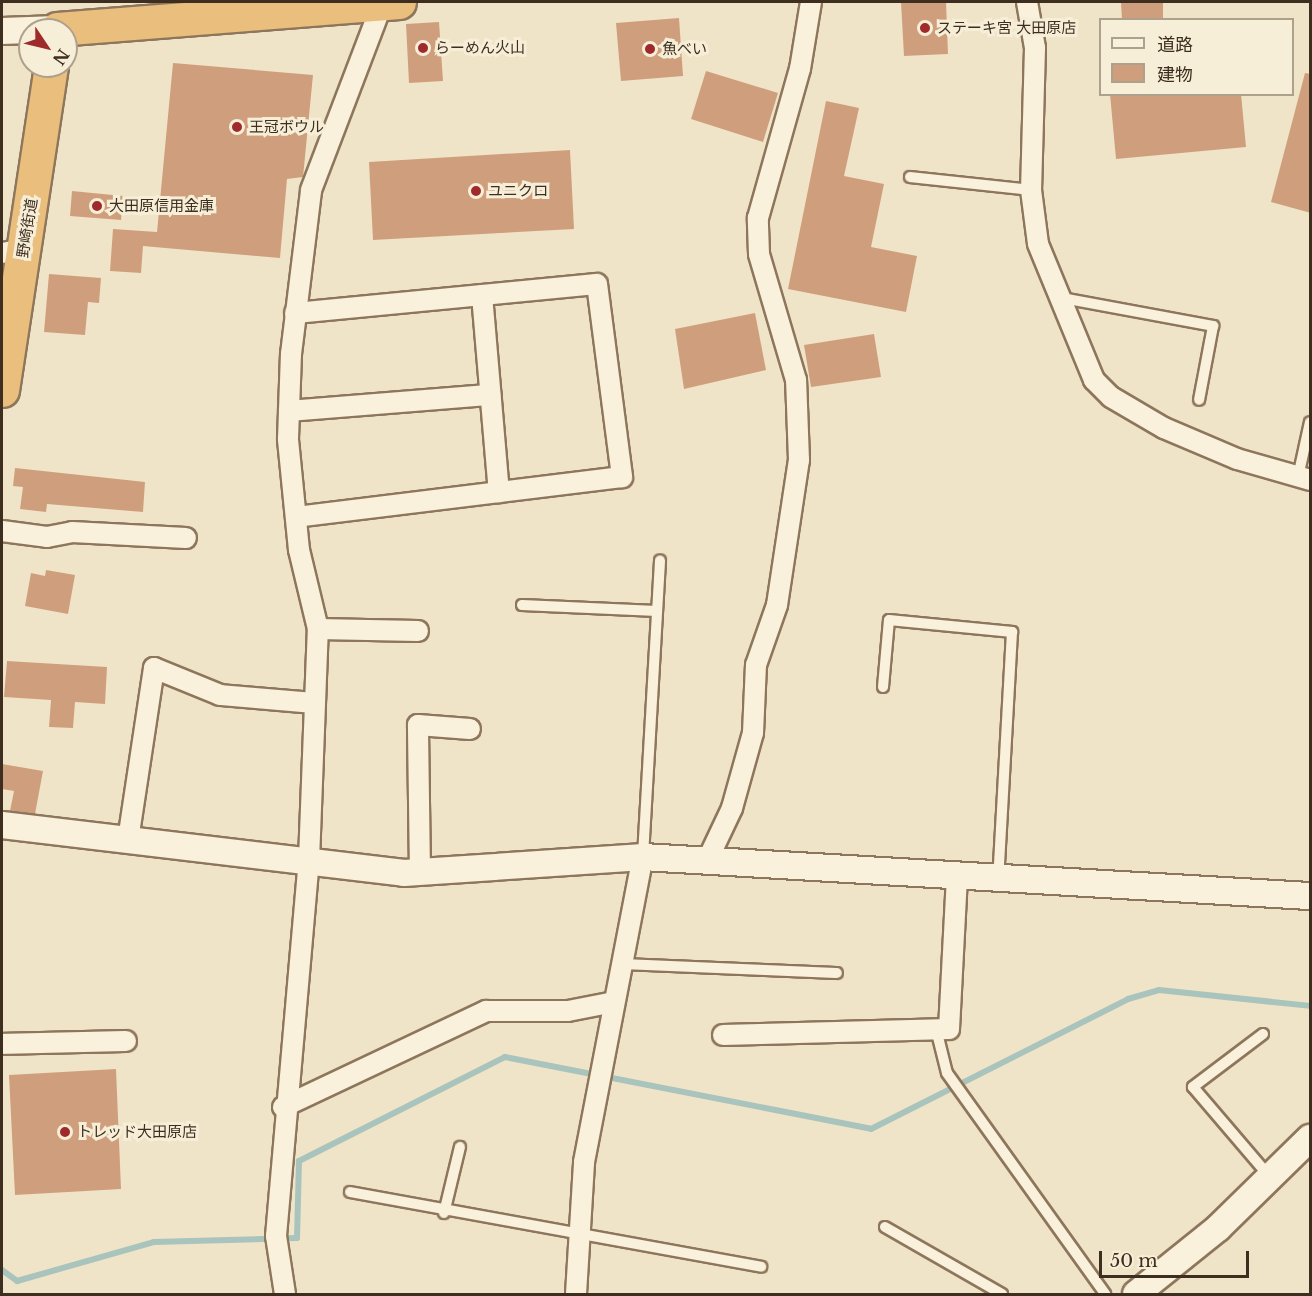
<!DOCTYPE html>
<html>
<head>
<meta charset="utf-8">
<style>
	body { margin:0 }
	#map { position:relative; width:1312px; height:1296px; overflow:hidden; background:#f0e4c8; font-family:"Libre Baskerville","Noto Sans JP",serif }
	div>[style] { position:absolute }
	.stream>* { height:6px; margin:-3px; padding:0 3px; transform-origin:3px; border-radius:3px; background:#a9c4bc }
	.building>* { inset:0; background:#cf9f7d }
	.roads { filter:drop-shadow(2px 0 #8d765c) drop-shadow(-2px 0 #8d765c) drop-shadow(0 2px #8d765c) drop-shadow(0 -2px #8d765c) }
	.service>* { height:10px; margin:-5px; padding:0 5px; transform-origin:5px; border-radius:5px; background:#faf1dc }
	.minor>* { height:20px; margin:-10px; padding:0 10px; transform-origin:10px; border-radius:10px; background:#faf1dc }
	.tertiary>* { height:26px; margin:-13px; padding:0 13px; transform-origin:13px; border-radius:13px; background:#faf1dc }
	.trunk>* { height:33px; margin:-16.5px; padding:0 16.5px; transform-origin:16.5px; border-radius:16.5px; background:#eabe7c }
	.dots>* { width:16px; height:16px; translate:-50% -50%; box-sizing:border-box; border:3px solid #f7eed8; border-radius:50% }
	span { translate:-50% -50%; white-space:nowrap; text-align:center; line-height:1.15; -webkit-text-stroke:6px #f7eed8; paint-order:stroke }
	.poi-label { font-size:15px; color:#3d2e20 }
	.left { translate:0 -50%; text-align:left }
	.street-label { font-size:15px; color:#3d2e20 }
	.frame { position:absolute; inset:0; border:3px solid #3d2e20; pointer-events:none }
	.legend { position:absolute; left:1099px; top:18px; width:195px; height:78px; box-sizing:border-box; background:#f7eed8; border:2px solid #ada18e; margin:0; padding:8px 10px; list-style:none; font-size:18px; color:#3d2e20 }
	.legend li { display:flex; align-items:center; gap:12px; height:30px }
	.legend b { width:30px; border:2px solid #ada18e }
	.north { position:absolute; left:18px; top:18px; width:60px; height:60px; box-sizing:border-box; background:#f7eed8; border:2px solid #ada18e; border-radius:50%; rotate:125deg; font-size:16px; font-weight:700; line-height:24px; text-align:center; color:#3d2e20 }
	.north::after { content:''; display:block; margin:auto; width:21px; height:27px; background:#9e2a2b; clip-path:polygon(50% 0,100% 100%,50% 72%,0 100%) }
	.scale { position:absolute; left:1099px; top:1251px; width:150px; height:27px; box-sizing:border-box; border:3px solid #3d2e20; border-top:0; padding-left:8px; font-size:18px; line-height:21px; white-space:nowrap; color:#3d2e20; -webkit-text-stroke:4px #f7eed8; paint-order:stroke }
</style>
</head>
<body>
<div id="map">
	<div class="stream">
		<i style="left:2px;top:1270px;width:19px;rotate:36deg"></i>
		<i style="left:17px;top:1281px;width:142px;rotate:-15.9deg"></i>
		<i style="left:154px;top:1242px;width:143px;rotate:-1.6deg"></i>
		<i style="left:297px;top:1238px;width:77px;rotate:-88.5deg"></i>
		<i style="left:299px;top:1161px;width:231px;rotate:-26.8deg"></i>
		<i style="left:505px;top:1057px;width:373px;rotate:11.1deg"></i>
		<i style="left:871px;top:1129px;width:288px;rotate:-26.8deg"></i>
		<i style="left:1128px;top:999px;width:32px;rotate:-16deg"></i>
		<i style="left:1159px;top:990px;width:152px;rotate:6deg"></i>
	</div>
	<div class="building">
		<i style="clip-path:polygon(901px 2px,946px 2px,948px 54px,904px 56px)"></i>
		<i style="clip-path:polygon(1121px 2px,1163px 2px,1163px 20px,1122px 20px)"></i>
		<i style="clip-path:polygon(679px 18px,683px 76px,621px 81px,616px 23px)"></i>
		<i style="clip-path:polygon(439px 22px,443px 81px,409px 83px,406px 24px)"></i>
		<i style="clip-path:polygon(173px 63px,313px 75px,303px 177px,287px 179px,280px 258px,143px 246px,141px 273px,110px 271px,113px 229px,157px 232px)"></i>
		<i style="clip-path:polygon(706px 71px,778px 93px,763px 142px,691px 119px)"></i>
		<i style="clip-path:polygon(1305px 73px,1311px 74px,1311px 213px,1271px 202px)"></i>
		<i style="clip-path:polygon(1110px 94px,1241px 94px,1246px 147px,1116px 159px)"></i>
		<i style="clip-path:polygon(826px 101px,859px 108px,844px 176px,884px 184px,871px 247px,917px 256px,906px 312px,788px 289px)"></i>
		<i style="clip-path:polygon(570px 150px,574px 229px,373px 240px,369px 162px)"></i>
		<i style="clip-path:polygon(72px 191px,123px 196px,121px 220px,70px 216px)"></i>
		<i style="clip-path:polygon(49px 274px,101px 278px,99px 303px,88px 302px,85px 335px,44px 332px)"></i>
		<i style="clip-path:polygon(755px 313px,766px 370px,684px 389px,675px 329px)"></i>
		<i style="clip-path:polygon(874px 334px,881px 377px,811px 387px,804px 345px)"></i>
		<i style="clip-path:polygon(15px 468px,145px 482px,143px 512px,47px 504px,46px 512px,20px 509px,23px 487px,13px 486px)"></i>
		<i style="clip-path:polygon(46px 570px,75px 575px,68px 614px,25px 606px,31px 573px,45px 576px)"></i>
		<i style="clip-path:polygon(7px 661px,107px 667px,105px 704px,75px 702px,73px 728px,49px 727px,51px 700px,4px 697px)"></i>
		<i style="clip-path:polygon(2px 764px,43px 771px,35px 814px,10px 811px,14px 791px,2px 789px)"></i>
		<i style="clip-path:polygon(116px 1069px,121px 1189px,15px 1195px,9px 1075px)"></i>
	</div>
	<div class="roads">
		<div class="service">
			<i style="left:910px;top:177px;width:122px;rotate:6.1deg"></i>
			<i style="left:1057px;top:297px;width:159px;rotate:10.5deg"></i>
			<i style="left:1213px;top:326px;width:75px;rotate:100.7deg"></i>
			<i style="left:1298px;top:477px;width:56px;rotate:-77.7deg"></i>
			<i style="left:522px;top:605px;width:135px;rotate:2.5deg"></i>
			<i style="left:883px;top:687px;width:67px;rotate:-84.9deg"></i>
			<i style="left:889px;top:620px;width:124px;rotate:5.6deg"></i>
			<i style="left:1012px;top:632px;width:247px;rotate:93.2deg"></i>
			<i style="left:643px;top:856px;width:296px;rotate:-86.7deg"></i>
			<i style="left:622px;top:964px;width:215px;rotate:2.4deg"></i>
			<i style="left:936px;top:1029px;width:45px;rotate:76deg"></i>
			<i style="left:947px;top:1073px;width:272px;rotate:54.4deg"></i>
			<i style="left:1263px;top:1034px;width:88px;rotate:142.9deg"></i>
			<i style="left:1193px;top:1087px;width:118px;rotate:49.5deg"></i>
			<i style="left:350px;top:1192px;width:418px;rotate:10.3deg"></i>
			<i style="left:444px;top:1213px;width:68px;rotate:-76.4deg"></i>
			<i style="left:885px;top:1227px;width:135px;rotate:29.8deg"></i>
		</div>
		<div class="minor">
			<i style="left:1027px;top:2px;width:47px;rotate:80.1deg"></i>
			<i style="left:1035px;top:48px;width:142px;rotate:91.6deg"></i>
			<i style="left:1031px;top:190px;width:54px;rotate:82.6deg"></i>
			<i style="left:1038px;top:244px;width:147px;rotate:67.6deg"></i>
			<i style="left:1094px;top:380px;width:24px;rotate:45deg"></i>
			<i style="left:1111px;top:397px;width:61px;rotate:30.3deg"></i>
			<i style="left:1164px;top:428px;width:79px;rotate:23deg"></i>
			<i style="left:1237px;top:459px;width:76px;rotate:16deg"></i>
			<i style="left:2px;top:253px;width:22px;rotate:-10deg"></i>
			<i style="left:482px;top:295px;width:198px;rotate:85.1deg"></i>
			<i style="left:295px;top:313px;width:303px;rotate:-5.5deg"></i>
			<i style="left:597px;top:284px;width:195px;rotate:82.6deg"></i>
			<i style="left:622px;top:477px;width:328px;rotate:173deg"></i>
			<i style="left:289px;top:411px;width:202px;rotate:-4.6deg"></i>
			<i style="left:2px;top:531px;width:45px;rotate:7.6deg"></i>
			<i style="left:47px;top:537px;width:25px;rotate:-11deg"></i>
			<i style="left:72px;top:532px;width:114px;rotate:3deg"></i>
			<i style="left:318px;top:629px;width:100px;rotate:1.1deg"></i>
			<i style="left:128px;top:840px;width:174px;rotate:-81.4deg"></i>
			<i style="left:154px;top:668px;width:71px;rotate:22.2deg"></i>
			<i style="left:220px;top:695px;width:93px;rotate:4.9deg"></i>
			<i style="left:707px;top:861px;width:59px;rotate:-64.7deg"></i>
			<i style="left:732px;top:808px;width:78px;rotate:-74.4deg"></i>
			<i style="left:753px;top:733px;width:68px;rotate:-87.5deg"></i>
			<i style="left:756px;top:665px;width:64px;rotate:-70.7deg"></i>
			<i style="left:777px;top:605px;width:147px;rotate:-81.4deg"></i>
			<i style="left:799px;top:460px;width:80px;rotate:-92.1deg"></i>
			<i style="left:796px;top:380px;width:131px;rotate:-106.4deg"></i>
			<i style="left:759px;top:254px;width:36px;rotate:-92deg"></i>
			<i style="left:758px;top:218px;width:155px;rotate:-74.3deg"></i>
			<i style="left:800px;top:69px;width:68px;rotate:-80.7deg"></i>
			<i style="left:420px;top:873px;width:148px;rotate:-90.8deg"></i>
			<i style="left:418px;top:725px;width:52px;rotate:4.4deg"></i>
			<i style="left:723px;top:1035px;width:226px;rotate:-1.5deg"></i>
			<i style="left:949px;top:1029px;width:153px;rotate:-87deg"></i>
			<i style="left:2px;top:1044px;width:124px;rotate:-1.4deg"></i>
			<i style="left:283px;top:1107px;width:225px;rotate:-25.3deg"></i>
			<i style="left:486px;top:1011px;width:82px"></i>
			<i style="left:568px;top:1011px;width:47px;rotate:-11.1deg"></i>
			<i style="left:285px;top:1294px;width:59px;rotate:-98.8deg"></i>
			<i style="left:276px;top:1236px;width:377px;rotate:-85deg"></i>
			<i style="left:309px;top:860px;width:231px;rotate:-87.8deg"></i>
			<i style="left:318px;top:629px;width:81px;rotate:-103.5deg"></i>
			<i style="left:299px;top:550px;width:112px;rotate:-95.7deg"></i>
			<i style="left:288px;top:439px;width:85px;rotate:-88deg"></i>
			<i style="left:291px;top:354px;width:165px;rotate:-83deg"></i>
			<i style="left:311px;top:190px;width:199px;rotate:-69.1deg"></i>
			<i style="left:576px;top:1294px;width:132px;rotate:-86.5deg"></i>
			<i style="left:584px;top:1162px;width:311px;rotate:-79.1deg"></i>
		</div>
		<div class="tertiary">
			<i style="left:2px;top:31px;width:55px;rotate:-2.1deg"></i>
			<i style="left:2px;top:825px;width:405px;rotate:6.8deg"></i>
			<i style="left:404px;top:873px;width:240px;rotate:-3.8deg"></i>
			<i style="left:643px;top:857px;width:668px;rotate:3.35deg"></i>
			<i style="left:1136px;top:1294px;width:105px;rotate:-38.8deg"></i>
			<i style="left:1218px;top:1228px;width:129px;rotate:-44.4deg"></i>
		</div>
		<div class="trunk">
			<i style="left:57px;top:29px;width:343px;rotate:-4.5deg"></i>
			<i style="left:2px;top:390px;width:328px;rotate:-81.4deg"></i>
		</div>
	</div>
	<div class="dots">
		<i style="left:925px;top:28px;background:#9e2a2b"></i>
		<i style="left:423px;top:48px;background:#9e2a2b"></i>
		<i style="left:650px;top:49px;background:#9e2a2b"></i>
		<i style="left:237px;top:127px;background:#9e2a2b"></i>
		<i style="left:476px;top:191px;background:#9e2a2b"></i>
		<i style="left:97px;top:206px;background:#9e2a2b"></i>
		<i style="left:65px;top:1132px;background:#9e2a2b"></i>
	</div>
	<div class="poi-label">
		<span class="left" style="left:937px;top:28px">ステーキ宮 大田原店</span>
		<span class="left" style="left:435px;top:48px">らーめん火山</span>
		<span class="left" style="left:662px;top:49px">魚べい</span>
		<span class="left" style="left:249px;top:127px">王冠ボウル</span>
		<span class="left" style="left:488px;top:191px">ユニクロ</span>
		<span class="left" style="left:109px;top:206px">大田原信用金庫</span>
		<span class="left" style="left:77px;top:1132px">トレッド大田原店</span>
	</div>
	<div class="street-label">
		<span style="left:27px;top:228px;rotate:-81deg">野崎街道</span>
	</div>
	<div class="frame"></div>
	<ul class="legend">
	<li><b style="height:8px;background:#faf1dc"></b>道路</li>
	<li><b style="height:16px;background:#cf9f7d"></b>建物</li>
	</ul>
	<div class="north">N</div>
	<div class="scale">50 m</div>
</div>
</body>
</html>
